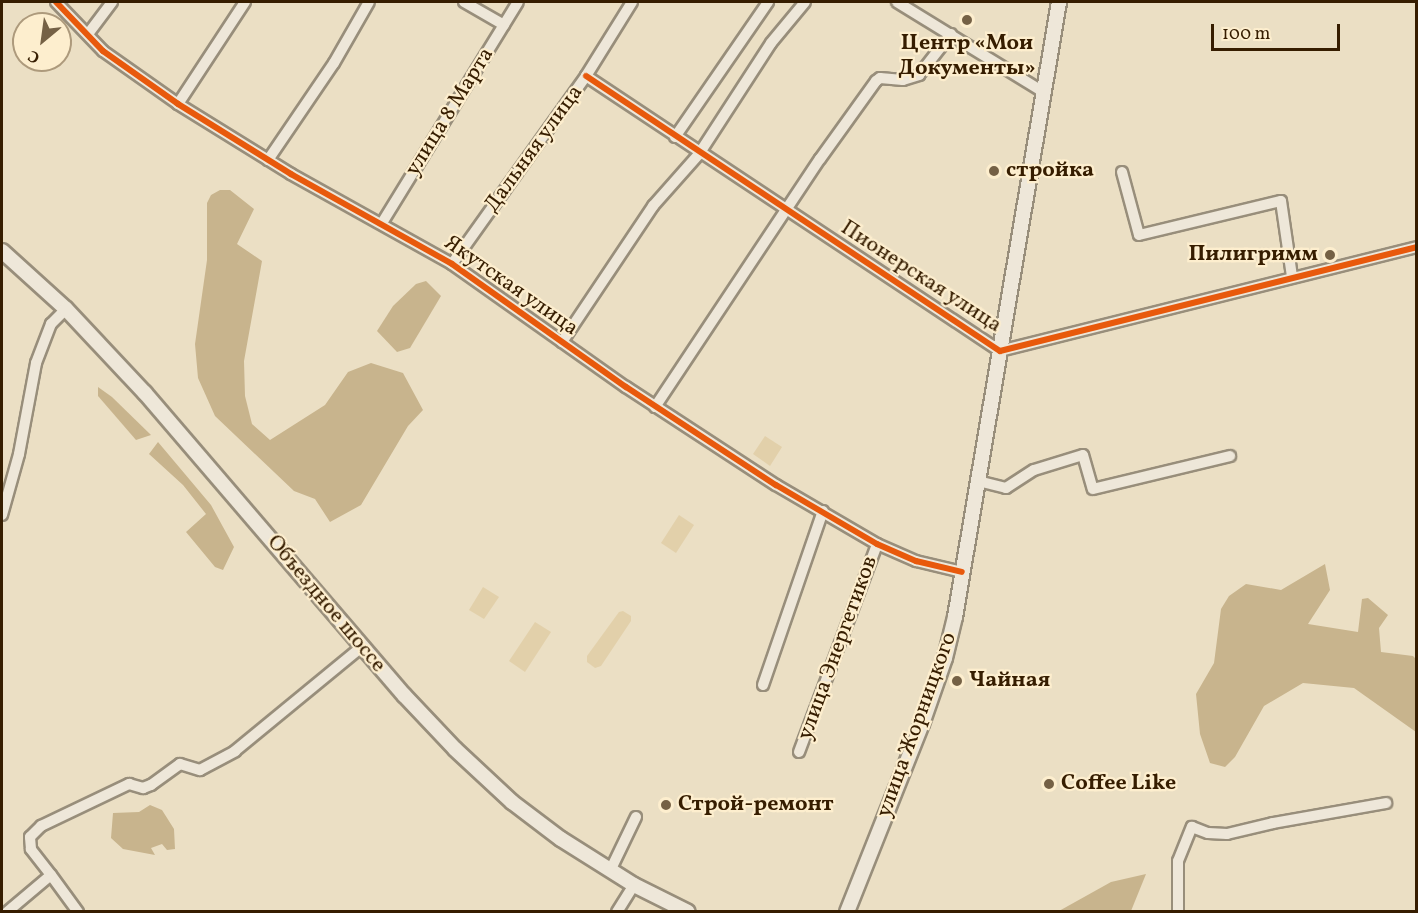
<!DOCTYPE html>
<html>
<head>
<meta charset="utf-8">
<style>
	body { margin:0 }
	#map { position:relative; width:1418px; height:913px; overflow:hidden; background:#ebdfc4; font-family:Vollkorn,serif }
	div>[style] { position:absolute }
	.green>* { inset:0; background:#e2d0aa }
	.water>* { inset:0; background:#c8b48d }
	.roads { filter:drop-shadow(2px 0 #988e7b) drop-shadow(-2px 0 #988e7b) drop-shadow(0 2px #988e7b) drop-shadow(0 -2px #988e7b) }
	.minor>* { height:10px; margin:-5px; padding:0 5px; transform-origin:5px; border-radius:5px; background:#eee7d9 }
	.secondary>* { height:14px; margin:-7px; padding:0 7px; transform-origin:7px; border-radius:7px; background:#eee7d9 }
	.cycleway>* { height:6px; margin:-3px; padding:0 3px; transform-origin:3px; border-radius:3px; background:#e8590c }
	.dots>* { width:16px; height:16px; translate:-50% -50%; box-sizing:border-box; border:3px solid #fdeece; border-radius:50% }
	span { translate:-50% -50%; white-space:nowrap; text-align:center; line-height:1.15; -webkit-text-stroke:4.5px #fdeece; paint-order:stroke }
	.poi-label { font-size:22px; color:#361d00; font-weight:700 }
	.left { translate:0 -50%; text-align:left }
	.right { translate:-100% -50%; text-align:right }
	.street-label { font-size:22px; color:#361d00 }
	.frame { position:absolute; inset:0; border:3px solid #361d00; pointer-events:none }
	.north { position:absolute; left:12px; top:12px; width:60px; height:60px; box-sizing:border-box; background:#fdeece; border:2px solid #ad9a7c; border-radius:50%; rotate:209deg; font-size:16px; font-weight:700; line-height:24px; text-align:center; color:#361d00 }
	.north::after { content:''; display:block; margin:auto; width:21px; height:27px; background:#756145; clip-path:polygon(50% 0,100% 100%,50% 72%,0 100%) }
	.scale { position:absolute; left:1211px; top:24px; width:129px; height:27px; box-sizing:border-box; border:3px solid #361d00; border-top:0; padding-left:8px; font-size:18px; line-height:21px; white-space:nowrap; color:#361d00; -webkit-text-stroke:4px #fdeece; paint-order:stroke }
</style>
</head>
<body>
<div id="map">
	<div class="green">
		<i style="clip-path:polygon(765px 436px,782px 447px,770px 466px,753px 454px)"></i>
		<i style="clip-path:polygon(679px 515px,694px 525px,676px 553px,661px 543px)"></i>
		<i style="clip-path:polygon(483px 587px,499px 597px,484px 619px,469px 610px)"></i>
		<i style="clip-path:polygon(623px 611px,631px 616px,631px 621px,601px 666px,595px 668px,587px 662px,587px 656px,619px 612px)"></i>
		<i style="clip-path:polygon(535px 622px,551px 632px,525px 672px,509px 661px)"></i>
	</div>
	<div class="water">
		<i style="clip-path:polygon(220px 190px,230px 190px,254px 209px,237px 244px,262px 261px,244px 361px,245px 396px,252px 424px,270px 440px,325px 405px,348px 372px,371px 363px,403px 373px,423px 410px,408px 426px,361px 505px,330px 522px,315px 499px,294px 491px,215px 416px,198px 378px,195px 344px,207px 260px,207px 203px,211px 195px)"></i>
		<i style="clip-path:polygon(426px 281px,441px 296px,410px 348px,397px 352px,377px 331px,393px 306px,416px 284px)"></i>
		<i style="clip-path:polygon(98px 387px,112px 397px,151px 435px,136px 440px,98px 396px)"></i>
		<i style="clip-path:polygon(158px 442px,211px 505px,234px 547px,223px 570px,215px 567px,186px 532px,206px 514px,183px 485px,149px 454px)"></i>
		<i style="clip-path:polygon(1325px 564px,1330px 590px,1308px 624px,1358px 632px,1362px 599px,1368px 598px,1388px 615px,1379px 628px,1381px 652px,1413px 656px,1416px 659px,1416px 732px,1354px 688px,1303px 683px,1264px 706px,1235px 757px,1225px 767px,1210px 763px,1200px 734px,1196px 694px,1214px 663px,1221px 609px,1229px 596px,1246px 584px,1281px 590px)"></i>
		<i style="clip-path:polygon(150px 805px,162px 810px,174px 829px,175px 849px,167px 850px,162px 844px,151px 848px,155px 855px,123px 849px,111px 838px,113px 813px,139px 812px)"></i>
		<i style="clip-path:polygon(1146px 874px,1131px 911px,1059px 911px,1111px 882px)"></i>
	</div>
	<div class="roads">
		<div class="minor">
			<i style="left:56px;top:2px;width:68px;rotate:46.2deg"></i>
			<i style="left:103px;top:51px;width:92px;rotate:35.2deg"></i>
			<i style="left:178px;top:104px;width:133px;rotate:31.8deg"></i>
			<i style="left:291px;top:174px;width:184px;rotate:29.2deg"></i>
			<i style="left:452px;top:264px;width:213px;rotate:35.3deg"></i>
			<i style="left:626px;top:387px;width:179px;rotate:33.2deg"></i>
			<i style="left:776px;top:485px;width:117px;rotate:30.3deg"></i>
			<i style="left:877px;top:544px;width:43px;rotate:23.6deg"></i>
			<i style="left:916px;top:561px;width:47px;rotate:13.4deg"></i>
			<i style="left:464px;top:2px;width:46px;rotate:29.9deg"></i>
			<i style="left:897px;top:2px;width:174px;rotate:31.6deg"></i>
			<i style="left:88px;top:34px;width:40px;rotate:-53deg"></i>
			<i style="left:586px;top:76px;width:497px;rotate:33.6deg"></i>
			<i style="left:1000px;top:351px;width:429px;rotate:-14deg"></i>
			<i style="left:178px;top:104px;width:122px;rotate:-56.7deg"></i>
			<i style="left:675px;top:137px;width:164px;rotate:-55.4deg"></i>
			<i style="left:268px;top:160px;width:117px;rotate:-55.8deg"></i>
			<i style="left:334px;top:63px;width:70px;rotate:-60.2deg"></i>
			<i style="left:1122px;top:172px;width:65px;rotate:74.9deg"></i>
			<i style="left:1139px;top:235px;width:146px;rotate:-13.5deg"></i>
			<i style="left:1281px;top:201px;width:76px;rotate:81.7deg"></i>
			<i style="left:382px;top:223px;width:259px;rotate:-58.4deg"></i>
			<i style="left:452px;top:264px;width:231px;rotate:-54.5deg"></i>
			<i style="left:586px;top:76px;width:87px;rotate:-58.1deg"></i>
			<i style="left:562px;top:342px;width:164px;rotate:-56.2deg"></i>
			<i style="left:653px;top:206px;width:69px;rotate:-48.5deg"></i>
			<i style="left:699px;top:154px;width:132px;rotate:-57deg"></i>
			<i style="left:771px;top:43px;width:53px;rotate:-50.3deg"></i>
			<i style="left:655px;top:407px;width:298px;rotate:-56.4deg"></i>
			<i style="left:820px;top:159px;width:96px;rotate:-54.3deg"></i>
			<i style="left:876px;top:81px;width:5px;rotate:-37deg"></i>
			<i style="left:880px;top:78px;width:23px;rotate:5deg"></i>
			<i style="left:903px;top:80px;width:17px;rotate:-17deg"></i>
			<i style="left:919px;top:75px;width:52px;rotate:-52deg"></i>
			<i style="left:978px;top:481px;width:29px;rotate:14deg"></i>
			<i style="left:1006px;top:488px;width:33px;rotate:-33deg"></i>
			<i style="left:1034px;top:470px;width:51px;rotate:-17deg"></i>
			<i style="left:1083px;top:455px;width:35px;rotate:74deg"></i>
			<i style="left:1093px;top:489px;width:141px;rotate:-13.5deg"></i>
			<i style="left:2px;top:515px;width:63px;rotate:-74.4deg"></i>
			<i style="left:19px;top:454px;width:93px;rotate:-79.4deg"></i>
			<i style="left:36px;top:363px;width:42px;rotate:-69deg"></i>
			<i style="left:51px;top:324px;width:21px;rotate:-45deg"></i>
			<i style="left:763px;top:685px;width:184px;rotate:-71deg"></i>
			<i style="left:799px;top:752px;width:222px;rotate:-69.4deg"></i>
			<i style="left:610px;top:871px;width:60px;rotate:-64.3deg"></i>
			<i style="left:51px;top:875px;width:33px;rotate:-128deg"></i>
			<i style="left:31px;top:849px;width:12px;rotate:-95deg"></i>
			<i style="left:30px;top:837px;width:16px;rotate:-45deg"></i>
			<i style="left:41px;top:826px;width:98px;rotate:-25.5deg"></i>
			<i style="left:129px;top:784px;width:15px;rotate:16deg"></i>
			<i style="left:143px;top:788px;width:9px;rotate:-21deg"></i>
			<i style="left:151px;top:785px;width:36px;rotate:-36deg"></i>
			<i style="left:180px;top:764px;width:21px;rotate:17deg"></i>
			<i style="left:200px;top:770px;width:40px;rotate:-28deg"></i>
			<i style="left:235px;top:751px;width:166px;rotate:-39.4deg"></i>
			<i style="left:7px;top:912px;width:57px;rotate:-40.1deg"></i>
			<i style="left:51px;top:875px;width:46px;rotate:53.9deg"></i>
			<i style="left:617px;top:912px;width:32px;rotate:-58deg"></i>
			<i style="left:1178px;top:912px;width:51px;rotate:-90deg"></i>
			<i style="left:1178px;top:861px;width:37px;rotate:-68deg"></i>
			<i style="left:1192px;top:827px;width:17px;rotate:21deg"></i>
			<i style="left:1208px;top:833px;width:19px;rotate:3deg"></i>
			<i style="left:1227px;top:834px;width:47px;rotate:-13.4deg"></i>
			<i style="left:1273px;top:823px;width:115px;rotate:-10deg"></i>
		</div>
		<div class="secondary">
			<i style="left:2px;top:251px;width:86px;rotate:42.2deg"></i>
			<i style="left:66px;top:309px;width:115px;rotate:46.8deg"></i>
			<i style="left:145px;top:393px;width:398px;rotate:49.4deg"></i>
			<i style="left:404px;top:695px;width:74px;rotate:46.6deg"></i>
			<i style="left:455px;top:749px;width:78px;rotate:42.9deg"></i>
			<i style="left:512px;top:802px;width:61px;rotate:37.1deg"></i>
			<i style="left:561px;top:839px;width:86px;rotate:32.2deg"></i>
			<i style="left:634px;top:885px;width:60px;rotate:26.6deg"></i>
			<i style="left:847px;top:912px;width:202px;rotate:-68.3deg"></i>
			<i style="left:922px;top:724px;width:70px;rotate:-70.8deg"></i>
			<i style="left:945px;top:658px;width:42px;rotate:-76.3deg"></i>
			<i style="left:955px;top:617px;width:624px;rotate:-80.4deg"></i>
		</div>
	</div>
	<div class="cycleway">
		<i style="left:56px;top:2px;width:68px;rotate:46.2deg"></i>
		<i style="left:103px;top:51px;width:92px;rotate:35.2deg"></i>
		<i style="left:178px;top:104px;width:133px;rotate:31.8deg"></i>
		<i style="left:291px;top:174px;width:184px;rotate:29.2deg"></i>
		<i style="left:452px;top:264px;width:213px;rotate:35.3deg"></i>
		<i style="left:626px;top:387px;width:179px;rotate:33.2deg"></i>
		<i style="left:776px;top:485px;width:117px;rotate:30.3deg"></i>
		<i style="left:877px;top:544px;width:43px;rotate:23.6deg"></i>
		<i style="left:916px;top:561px;width:47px;rotate:13.4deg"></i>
		<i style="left:586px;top:76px;width:497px;rotate:33.6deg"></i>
		<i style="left:1000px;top:351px;width:429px;rotate:-14deg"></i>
	</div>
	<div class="dots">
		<i style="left:967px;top:20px;background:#756145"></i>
		<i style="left:994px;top:171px;background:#756145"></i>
		<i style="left:1330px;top:255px;background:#756145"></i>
		<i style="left:957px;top:681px;background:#756145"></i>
		<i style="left:1049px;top:784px;background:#756145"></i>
		<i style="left:666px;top:805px;background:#756145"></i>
	</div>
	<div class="poi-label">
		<span style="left:967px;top:56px">Центр «Мои<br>Документы»</span>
		<span class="left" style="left:1006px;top:171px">стройка</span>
		<span class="right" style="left:1318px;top:255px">Пилигримм</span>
		<span class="left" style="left:969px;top:681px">Чайная</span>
		<span class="left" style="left:1061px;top:784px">Coffee Like</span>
		<span class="left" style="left:678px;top:805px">Строй-ремонт</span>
	</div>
	<div class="street-label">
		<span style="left:450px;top:112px;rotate:-58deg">улица 8 Марта</span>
		<span style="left:534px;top:149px;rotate:-54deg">Дальняя улица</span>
		<span style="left:921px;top:277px;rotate:33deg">Пионерская улица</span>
		<span style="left:511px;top:286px;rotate:35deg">Якутская улица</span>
		<span style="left:326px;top:604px;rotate:50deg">Объездное шоссе</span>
		<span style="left:838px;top:648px;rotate:-70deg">улица Энергетиков</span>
		<span style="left:917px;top:725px;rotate:-70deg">улица Жорницкого</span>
	</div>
	<div class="frame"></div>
	<div class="north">С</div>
	<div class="scale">100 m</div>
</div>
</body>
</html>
